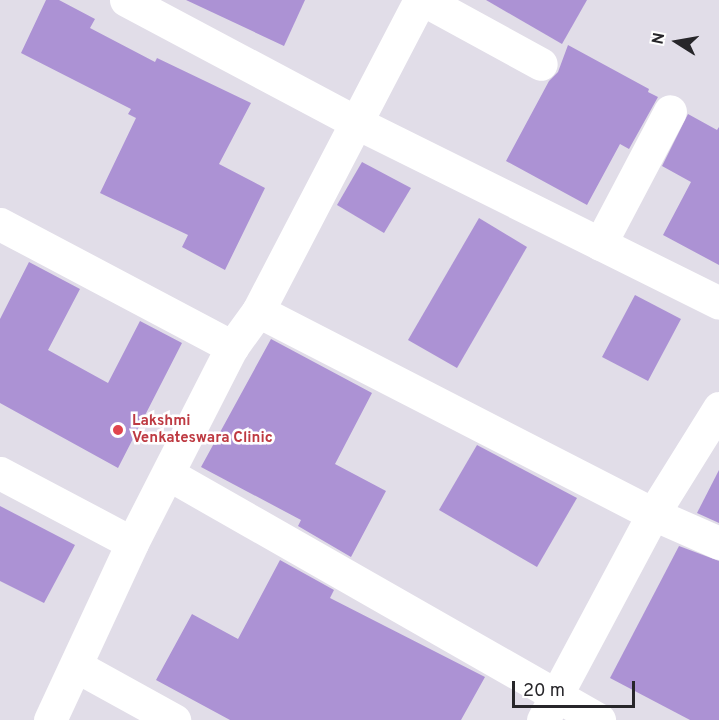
<!DOCTYPE html>
<html>
<head>
<meta charset="utf-8">
<style>
	body { margin:0 }
	#map { position:relative; width:719px; height:720px; overflow:hidden; background:#e1dde8; font-family:Overpass,sans-serif }
	div>[style] { position:absolute }
	.building>* { inset:0; background:#ac92d4 }
	.minor>* { height:33px; margin:-16.5px; padding:0 16.5px; transform-origin:16.5px; border-radius:16.5px; background:#fff }
	.dots>* { width:16px; height:16px; translate:-50% -50%; box-sizing:border-box; border:3px solid #fff; border-radius:50% }
	span { translate:-50% -50%; white-space:nowrap; text-align:center; line-height:1.15; -webkit-text-stroke:5px #fff; paint-order:stroke }
	.health-label { font-size:15px; color:#be3a42; font-weight:700 }
	.left { translate:0 -50%; text-align:left }
	.north { position:absolute; left:647px; top:12px; width:60px; height:60px; -webkit-text-stroke:4px #fff; paint-order:stroke; rotate:281deg; font-size:16px; font-weight:700; line-height:24px; text-align:center; color:#27262a }
	.north::after { content:''; display:block; margin:auto; width:21px; height:27px; background:#27262a; clip-path:polygon(50% 0,100% 100%,50% 72%,0 100%) }
	.scale { position:absolute; left:512px; top:681px; width:123px; height:27px; box-sizing:border-box; border:3px solid #27262a; border-top:0; padding-left:8px; font-size:18px; line-height:21px; white-space:nowrap; color:#27262a; -webkit-text-stroke:4px #fff; paint-order:stroke }
</style>
</head>
<body>
<div id="map">
	<div class="building">
		<i style="clip-path:polygon(46px 0,59px 0,95px 19px,90px 28px,155px 62px,157px 58px,251px 103px,219px 164px,265px 188px,225px 270px,182px 247px,188px 235px,100px 193px,136px 118px,128px 114px,131px 109px,21px 53px)"></i>
		<i style="clip-path:polygon(186px 0,305px 0,284px 46px)"></i>
		<i style="clip-path:polygon(486px 0,587px 0,562px 44px)"></i>
		<i style="clip-path:polygon(568px 45px,649px 89px,648px 92px,658px 97px,629px 149px,620px 144px,587px 205px,506px 161px,549px 81px,558px 72px)"></i>
		<i style="clip-path:polygon(688px 114px,717px 130px,719px 127px,719px 265px,663px 235px,691px 182px,662px 166px)"></i>
		<i style="clip-path:polygon(362px 162px,411px 188px,384px 233px,337px 205px)"></i>
		<i style="clip-path:polygon(479px 218px,527px 247px,457px 368px,408px 340px)"></i>
		<i style="clip-path:polygon(29px 262px,80px 289px,48px 350px,108px 383px,140px 321px,182px 343px,118px 468px,0 403px,0 319px)"></i>
		<i style="clip-path:polygon(635px 295px,681px 319px,648px 381px,602px 357px)"></i>
		<i style="clip-path:polygon(271px 339px,372px 393px,335px 464px,386px 491px,351px 557px,298px 526px,301px 520px,201px 467px)"></i>
		<i style="clip-path:polygon(477px 445px,577px 498px,537px 567px,439px 510px)"></i>
		<i style="clip-path:polygon(719px 470px,719px 523px,697px 513px)"></i>
		<i style="clip-path:polygon(0 506px,75px 545px,44px 603px,0 581px)"></i>
		<i style="clip-path:polygon(679px 546px,719px 561px,719px 720px,690px 720px,610px 678px)"></i>
		<i style="clip-path:polygon(280px 560px,334px 590px,330px 598px,485px 677px,461px 720px,230px 720px,156px 680px,192px 614px,238px 639px)"></i>
	</div>
	<div class="minor">
		<i style="left:126px;top:0;width:262px;rotate:28deg"></i>
		<i style="left:357px;top:123px;width:404px;rotate:26.4deg"></i>
		<i style="left:424px;top:0;width:133px;rotate:28.7deg"></i>
		<i style="left:0;top:224px;width:263px;rotate:27.9deg"></i>
		<i style="left:600px;top:244px;width:150px;rotate:-62.2deg"></i>
		<i style="left:258px;top:311px;width:444px;rotate:27.2deg"></i>
		<i style="left:653px;top:514px;width:72px;rotate:23.7deg"></i>
		<i style="left:0;top:473px;width:149px;rotate:27.9deg"></i>
		<i style="left:170px;top:475px;width:494px;rotate:29.7deg"></i>
		<i style="left:78px;top:667px;width:110px;rotate:28.9deg"></i>
		<i style="left:50px;top:720px;width:195px;rotate:-65.1deg"></i>
		<i style="left:132px;top:543px;width:220px;rotate:-63deg"></i>
		<i style="left:232px;top:347px;width:44px;rotate:-54.2deg"></i>
		<i style="left:258px;top:311px;width:351px;rotate:-62.5deg"></i>
		<i style="left:543px;top:720px;width:234px;rotate:-61.9deg"></i>
		<i style="left:653px;top:514px;width:125px;rotate:-58.1deg"></i>
	</div>
	<div class="dots">
		<i style="left:118px;top:430px;background:#e0444e"></i>
	</div>
	<div class="health-label">
		<span class="left" style="left:132px;top:430px">Lakshmi<br>Venkateswara Clinic</span>
	</div>
	<div class="north">N</div>
	<div class="scale">20 m</div>
</div>
</body>
</html>
